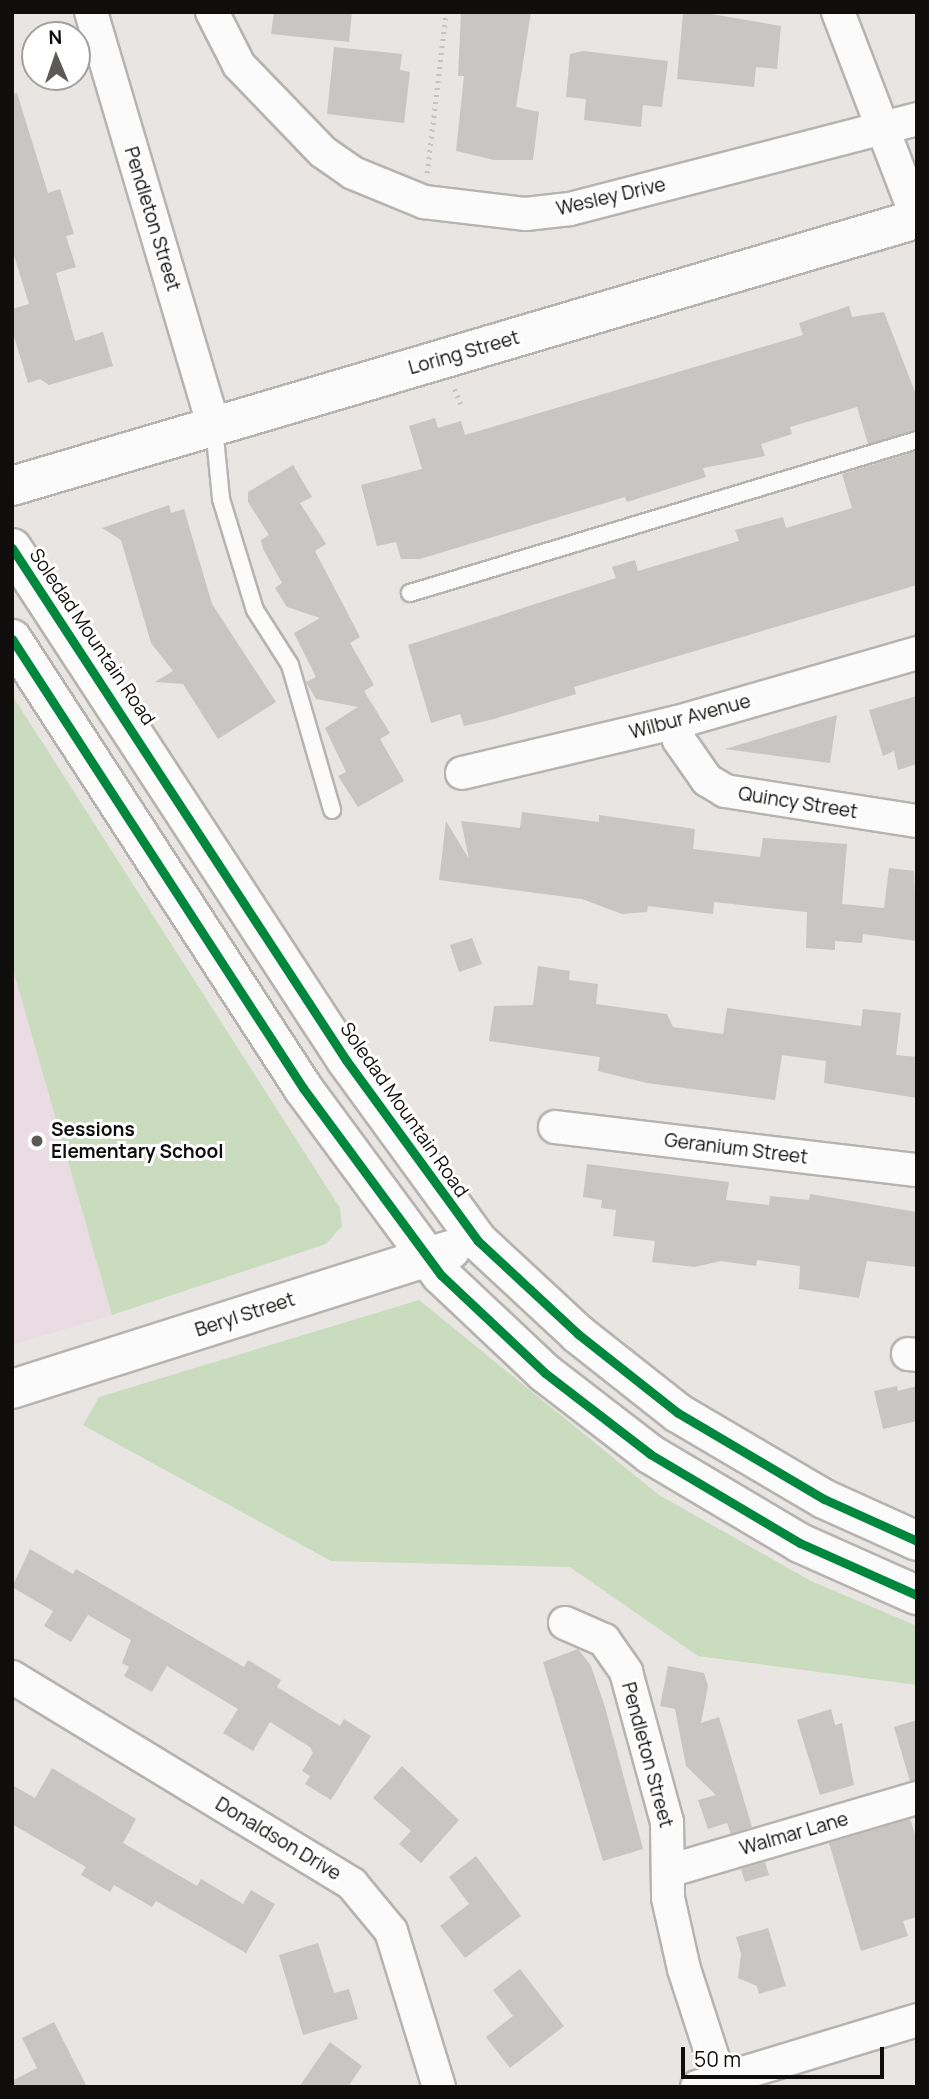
<!DOCTYPE html>
<html>
<head>
<meta charset="utf-8">
<style>
	body { margin:0 }
	#map { position:relative; width:929px; height:2099px; overflow:hidden; background:#e8e5e2; font-family:Manrope,sans-serif }
	div>[style] { position:absolute }
	.education>* { inset:0; background:#eadce3 }
	.green>* { inset:0; background:#c9dcbd }
	.building>* { inset:0; background:#c8c5c3 }
	.path>* { height:4.5px; margin-top:-2.25px; transform-origin:0; background:repeating-linear-gradient(90deg,#c5c4c3 0 2px,transparent 0 7px) }
	.roads { filter:drop-shadow(2px 0 #b6b4b1) drop-shadow(-2px 0 #b6b4b1) drop-shadow(0 2px #b6b4b1) drop-shadow(0 -2px #b6b4b1) }
	.service>* { height:16px; margin:-8px; padding:0 8px; transform-origin:8px; border-radius:8px; background:#fcfbfb }
	.minor>* { height:32px; margin:-16px; padding:0 16px; transform-origin:16px; border-radius:16px; background:#fcfbfb }
	.tertiary>* { height:38px; margin:-19px; padding:0 19px; transform-origin:19px; border-radius:19px; background:#fcfbfb }
	.secondary>* { height:38px; margin:-19px; padding:0 19px; transform-origin:19px; border-radius:19px; background:#fcfbfb }
	.cycleway>* { height:9px; margin:-4.5px; padding:0 4.5px; transform-origin:4.5px; border-radius:4.5px; background:#00873e }
	.dots>* { width:19px; height:19px; translate:-50% -50%; box-sizing:border-box; border:4px solid #fff; border-radius:50% }
	span { translate:-50% -50%; white-space:nowrap; text-align:center; line-height:1.15; -webkit-text-stroke:6px #fff; paint-order:stroke }
	.street-label { font-size:19px; color:#100e0c }
	.poi-label { font-size:19px; color:#100e0c; font-weight:700 }
	.left { translate:0 -50%; text-align:left }
	.frame { position:absolute; inset:0; border:14px solid #100e0c; pointer-events:none }
	.north { position:absolute; left:21px; top:21px; width:70px; height:70px; box-sizing:border-box; background:#fff; border:2px solid #9f9f9e; border-radius:50%; rotate:358deg; font-size:19px; font-weight:700; line-height:28px; text-align:center; color:#100e0c }
	.north::after { content:''; display:block; margin:auto; width:24px; height:32px; background:#5c5957; clip-path:polygon(50% 0,100% 100%,50% 72%,0 100%) }
	.scale { position:absolute; left:681px; top:2047px; width:203px; height:32px; box-sizing:border-box; border:4px solid #100e0c; border-top:0; padding-left:9px; font-size:21px; line-height:24px; white-space:nowrap; color:#100e0c; -webkit-text-stroke:5px #fff; paint-order:stroke }
</style>
</head>
<body>
<div id="map">
	<div class="education">
		<i style="clip-path:polygon(12px 966px,112px 1315px,12px 1345px)"></i>
	</div>
	<div class="green">
		<i style="clip-path:polygon(12px 695px,340px 1208px,342px 1226px,326px 1244px,112px 1315px,12px 966px)"></i>
		<i style="clip-path:polygon(419px 1300px,659px 1495px,811px 1581px,917px 1626px,917px 1685px,698px 1656px,570px 1567px,331px 1561px,83px 1425px,99px 1397px)"></i>
	</div>
	<div class="building">
		<i style="clip-path:polygon(274px 12px,352px 12px,349px 42px,271px 34px)"></i>
		<i style="clip-path:polygon(461px 12px,531px 12px,516px 107px,539px 112px,533px 160px,494px 160px,456px 151px,464px 76px,458px 76px)"></i>
		<i style="clip-path:polygon(699px 12px,781px 26px,777px 69px,756px 67px,754px 87px,677px 79px,683px 14px)"></i>
		<i style="clip-path:polygon(334px 47px,402px 54px,400px 70px,410px 72px,404px 123px,327px 114px)"></i>
		<i style="clip-path:polygon(583px 51px,668px 61px,662px 107px,643px 105px,641px 127px,584px 120px,586px 99px,566px 97px,570px 54px)"></i>
		<i style="clip-path:polygon(17px 93px,48px 193px,60px 189px,74px 234px,66px 236px,76px 267px,56px 273px,75px 341px,103px 332px,113px 366px,49px 385px,40px 379px,28px 383px,12px 330px,12px 309px,29px 304px,12px 249px,12px 94px)"></i>
		<i style="clip-path:polygon(849px 306px,852px 317px,884px 312px,917px 397px,917px 430px,868px 444px,857px 407px,790px 427px,792px 434px,761px 444px,765px 456px,703px 468px,706px 477px,627px 502px,625px 497px,420px 559px,401px 559px,396px 542px,377px 546px,361px 485px,422px 469px,409px 426px,435px 418px,438px 428px,461px 421px,465px 435px,803px 335px,799px 323px)"></i>
		<i style="clip-path:polygon(917px 451px,917px 585px,574px 687px,576px 694px,494px 719px,464px 726px,460px 714px,431px 723px,408px 645px,616px 578px,612px 567px,635px 560px,638px 571px,739px 541px,735px 530px,783px 517px,786px 528px,852px 508px,842px 474px)"></i>
		<i style="clip-path:polygon(293px 465px,312px 497px,300px 503px,326px 544px,315px 551px,360px 637px,350px 643px,374px 685px,364px 691px,390px 733px,380px 739px,404px 781px,358px 807px,338px 776px,346px 772px,325px 728px,358px 707px,316px 699px,306px 682px,316px 677px,294px 633px,320px 618px,287px 607px,275px 588px,282px 583px,263px 549px,261px 540px,269px 535px,248px 502px,248px 492px)"></i>
		<i style="clip-path:polygon(169px 505px,171px 513px,184px 509px,212px 604px,276px 702px,218px 739px,183px 684px,155px 682px,173px 671px,151px 643px,121px 540px,102px 528px)"></i>
		<i style="clip-path:polygon(917px 696px,917px 764px,898px 770px,894px 751px,883px 756px,869px 710px)"></i>
		<i style="clip-path:polygon(837px 715px,830px 763px,725px 749px)"></i>
		<i style="clip-path:polygon(522px 812px,599px 822px,599px 815px,695px 829px,693px 849px,760px 857px,763px 838px,847px 844px,842px 904px,884px 908px,889px 868px,914px 871px,917px 941px,863px 934px,862px 943px,835px 941px,835px 950px,806px 948px,807px 912px,714px 902px,713px 914px,648px 906px,647px 912px,622px 914px,582px 899px,439px 880px,446px 821px,469px 859px,461px 821px,520px 828px)"></i>
		<i style="clip-path:polygon(472px 938px,482px 964px,459px 972px,450px 945px)"></i>
		<i style="clip-path:polygon(538px 966px,570px 971px,569px 980px,598px 984px,596px 1004px,667px 1014px,673px 1027px,723px 1034px,727px 1008px,861px 1026px,863px 1009px,901px 1013px,896px 1055px,917px 1057px,917px 1098px,824px 1083px,826px 1061px,782px 1055px,775px 1100px,647px 1083px,598px 1071px,600px 1057px,489px 1041px,494px 1006px,533px 1005px)"></i>
		<i style="clip-path:polygon(587px 1164px,729px 1182px,726px 1200px,769px 1205px,770px 1196px,809px 1200px,810px 1194px,917px 1212px,917px 1267px,867px 1261px,859px 1298px,799px 1289px,800px 1266px,757px 1260px,756px 1266px,721px 1261px,694px 1267px,652px 1262px,655px 1241px,613px 1236px,616px 1210px,601px 1208px,602px 1200px,583px 1197px)"></i>
		<i style="clip-path:polygon(897px 1386px,898px 1391px,917px 1386px,917px 1421px,883px 1429px,874px 1391px)"></i>
		<i style="clip-path:polygon(30px 1549px,73px 1574px,76px 1569px,244px 1667px,248px 1660px,281px 1680px,277px 1687px,340px 1726px,344px 1719px,371px 1736px,331px 1800px,305px 1784px,310px 1776px,302px 1771px,313px 1753px,310px 1747px,270px 1722px,253px 1751px,223px 1733px,238px 1709px,167px 1666px,152px 1692px,124px 1676px,129px 1667px,122px 1663px,131px 1640px,88px 1615px,71px 1642px,44px 1626px,53px 1611px,12px 1587px)"></i>
		<i style="clip-path:polygon(578px 1649px,591px 1666px,605px 1707px,643px 1849px,603px 1861px,543px 1662px)"></i>
		<i style="clip-path:polygon(668px 1666px,704px 1673px,708px 1686px,701px 1723px,719px 1717px,752px 1827px,731px 1834px,727px 1823px,708px 1829px,698px 1800px,716px 1795px,686px 1766px,675px 1709px,660px 1706px)"></i>
		<i style="clip-path:polygon(831px 1709px,835px 1725px,842px 1723px,854px 1785px,820px 1795px,797px 1720px)"></i>
		<i style="clip-path:polygon(917px 1720px,917px 1780px,910px 1781px,894px 1727px)"></i>
		<i style="clip-path:polygon(402px 1766px,459px 1820px,421px 1863px,399px 1844px,411px 1831px,373px 1798px)"></i>
		<i style="clip-path:polygon(52px 1768px,136px 1819px,123px 1843px,197px 1886px,201px 1879px,243px 1904px,251px 1890px,275px 1904px,246px 1953px,156px 1901px,152px 1907px,114px 1885px,110px 1892px,81px 1875px,86px 1867px,12px 1824px,12px 1785px,35px 1798px)"></i>
		<i style="clip-path:polygon(910px 1819px,917px 1840px,917px 1917px,903px 1921px,908px 1936px,861px 1951px,829px 1843px)"></i>
		<i style="clip-path:polygon(476px 1856px,521px 1916px,465px 1958px,440px 1926px,469px 1904px,449px 1877px)"></i>
		<i style="clip-path:polygon(765px 1862px,769px 1875px,745px 1882px,741px 1869px)"></i>
		<i style="clip-path:polygon(768px 1928px,786px 1986px,759px 1994px,757px 1986px,738px 1978px,741px 1954px,736px 1937px)"></i>
		<i style="clip-path:polygon(318px 1943px,334px 1993px,349px 1989px,358px 2019px,303px 2035px,279px 1955px)"></i>
		<i style="clip-path:polygon(520px 1969px,564px 2026px,510px 2068px,486px 2037px,513px 2016px,493px 1990px)"></i>
		<i style="clip-path:polygon(54px 2022px,87px 2087px,12px 2087px,12px 2081px,37px 2068px,22px 2038px)"></i>
		<i style="clip-path:polygon(330px 2042px,362px 2066px,348px 2087px,299px 2087px)"></i>
	</div>
	<div class="path">
		<i style="left:427px;top:173px;width:162px;rotate:-83.3deg"></i>
		<i style="left:455px;top:389px;width:18px;rotate:68deg"></i>
	</div>
	<div class="roads">
		<div class="service">
			<i style="left:214px;top:427px;width:72px;rotate:84.4deg"></i>
			<i style="left:221px;top:499px;width:116px;rotate:73deg"></i>
			<i style="left:255px;top:610px;width:65px;rotate:57.5deg"></i>
			<i style="left:290px;top:665px;width:151px;rotate:73.8deg"></i>
			<i style="left:410px;top:593px;width:530px;rotate:-16.79deg"></i>
		</div>
		<div class="minor">
			<i style="left:91px;top:12px;width:433px;rotate:73.5deg"></i>
			<i style="left:212px;top:12px;width:59px;rotate:63deg"></i>
			<i style="left:239px;top:65px;width:121px;rotate:46deg"></i>
			<i style="left:323px;top:152px;width:37px;rotate:35deg"></i>
			<i style="left:353px;top:173px;width:77px;rotate:22.2deg"></i>
			<i style="left:424px;top:202px;width:103px;rotate:6.7deg"></i>
			<i style="left:526px;top:214px;width:44px;rotate:-6.5deg"></i>
			<i style="left:570px;top:209px;width:358px;rotate:-14.5deg"></i>
			<i style="left:838px;top:12px;width:221px;rotate:69deg"></i>
			<i style="left:678px;top:722px;width:18px;rotate:87deg"></i>
			<i style="left:679px;top:740px;width:49px;rotate:55deg"></i>
			<i style="left:707px;top:780px;width:21px;rotate:31deg"></i>
			<i style="left:725px;top:791px;width:194px;rotate:8.9deg"></i>
			<i style="left:462px;top:773px;width:222px;rotate:-13.3deg"></i>
			<i style="left:678px;top:722px;width:249px;rotate:-16.1deg"></i>
			<i style="left:555px;top:1127px;width:365px;rotate:6.8deg"></i>
			<i style="left:908px;top:1354px;width:9px;rotate:6deg"></i>
			<i style="left:565px;top:1623px;width:43px;rotate:23.6deg"></i>
			<i style="left:604px;top:1640px;width:39px;rotate:55deg"></i>
			<i style="left:626px;top:1672px;width:156px;rotate:74.7deg"></i>
			<i style="left:667px;top:1822px;width:76px;rotate:89.2deg"></i>
			<i style="left:668px;top:1898px;width:73px;rotate:77.3deg"></i>
			<i style="left:684px;top:1969px;width:117px;rotate:72deg"></i>
			<i style="left:12px;top:1677px;width:398px;rotate:31.3deg"></i>
			<i style="left:352px;top:1884px;width:61px;rotate:50.3deg"></i>
			<i style="left:391px;top:1931px;width:163px;rotate:72.9deg"></i>
			<i style="left:672px;top:1870px;width:255px;rotate:-16.4deg"></i>
			<i style="left:697px;top:2087px;width:230px;rotate:-16.9deg"></i>
		</div>
		<div class="tertiary">
			<i style="left:12px;top:486px;width:944px;rotate:-16.44deg"></i>
		</div>
		<div class="secondary">
			<i style="left:12px;top:548px;width:611px;rotate:56.88deg"></i>
			<i style="left:346px;top:1060px;width:224px;rotate:53.9deg"></i>
			<i style="left:478px;top:1241px;width:137px;rotate:42.9deg"></i>
			<i style="left:578px;top:1334px;width:127px;rotate:38.3deg"></i>
			<i style="left:678px;top:1413px;width:169px;rotate:30.5deg"></i>
			<i style="left:824px;top:1499px;width:102px;rotate:24.3deg"></i>
			<i style="left:12px;top:639px;width:535px;rotate:57.05deg"></i>
			<i style="left:303px;top:1088px;width:232px;rotate:53.6deg"></i>
			<i style="left:441px;top:1275px;width:143px;rotate:43.3deg"></i>
			<i style="left:545px;top:1373px;width:133px;rotate:37.6deg"></i>
			<i style="left:650px;top:1454px;width:174px;rotate:30.7deg"></i>
			<i style="left:800px;top:1543px;width:128px;rotate:24deg"></i>
			<i style="left:12px;top:1389px;width:460px;rotate:-17.6deg"></i>
		</div>
	</div>
	<div class="cycleway">
		<i style="left:12px;top:548px;width:611px;rotate:56.88deg"></i>
		<i style="left:346px;top:1060px;width:224px;rotate:53.9deg"></i>
		<i style="left:478px;top:1241px;width:137px;rotate:42.9deg"></i>
		<i style="left:578px;top:1334px;width:127px;rotate:38.3deg"></i>
		<i style="left:678px;top:1413px;width:169px;rotate:30.5deg"></i>
		<i style="left:824px;top:1499px;width:102px;rotate:24.3deg"></i>
		<i style="left:12px;top:639px;width:535px;rotate:57.05deg"></i>
		<i style="left:303px;top:1088px;width:232px;rotate:53.6deg"></i>
		<i style="left:441px;top:1275px;width:143px;rotate:43.3deg"></i>
		<i style="left:545px;top:1373px;width:133px;rotate:37.6deg"></i>
		<i style="left:650px;top:1454px;width:174px;rotate:30.7deg"></i>
		<i style="left:800px;top:1543px;width:128px;rotate:24deg"></i>
	</div>
	<div class="dots">
		<i style="left:37px;top:1141px;background:#5c5957"></i>
	</div>
	<div class="street-label">
		<span style="left:611px;top:197px;rotate:-13deg">Wesley Drive</span>
		<span style="left:152px;top:219px;rotate:73deg">Pendleton Street</span>
		<span style="left:464px;top:353px;rotate:-16deg">Loring Street</span>
		<span style="left:92px;top:637px;rotate:56deg">Soledad Mountain Road</span>
		<span style="left:690px;top:717px;rotate:-15deg">Wilbur Avenue</span>
		<span style="left:798px;top:803px;rotate:9deg">Quincy Street</span>
		<span style="left:404px;top:1110px;rotate:55deg">Soledad Mountain Road</span>
		<span style="left:736px;top:1149px;rotate:7deg">Geranium Street</span>
		<span style="left:245px;top:1315px;rotate:-18deg">Beryl Street</span>
		<span style="left:647px;top:1755px;rotate:75deg">Pendleton Street</span>
		<span style="left:794px;top:1834px;rotate:-16deg">Walmar Lane</span>
		<span style="left:278px;top:1839px;rotate:31deg">Donaldson Drive</span>
	</div>
	<div class="poi-label">
		<span class="left" style="left:51px;top:1141px">Sessions<br>Elementary School</span>
	</div>
	<div class="frame"></div>
	<div class="north">N</div>
	<div class="scale">50 m</div>
</div>
</body>
</html>
